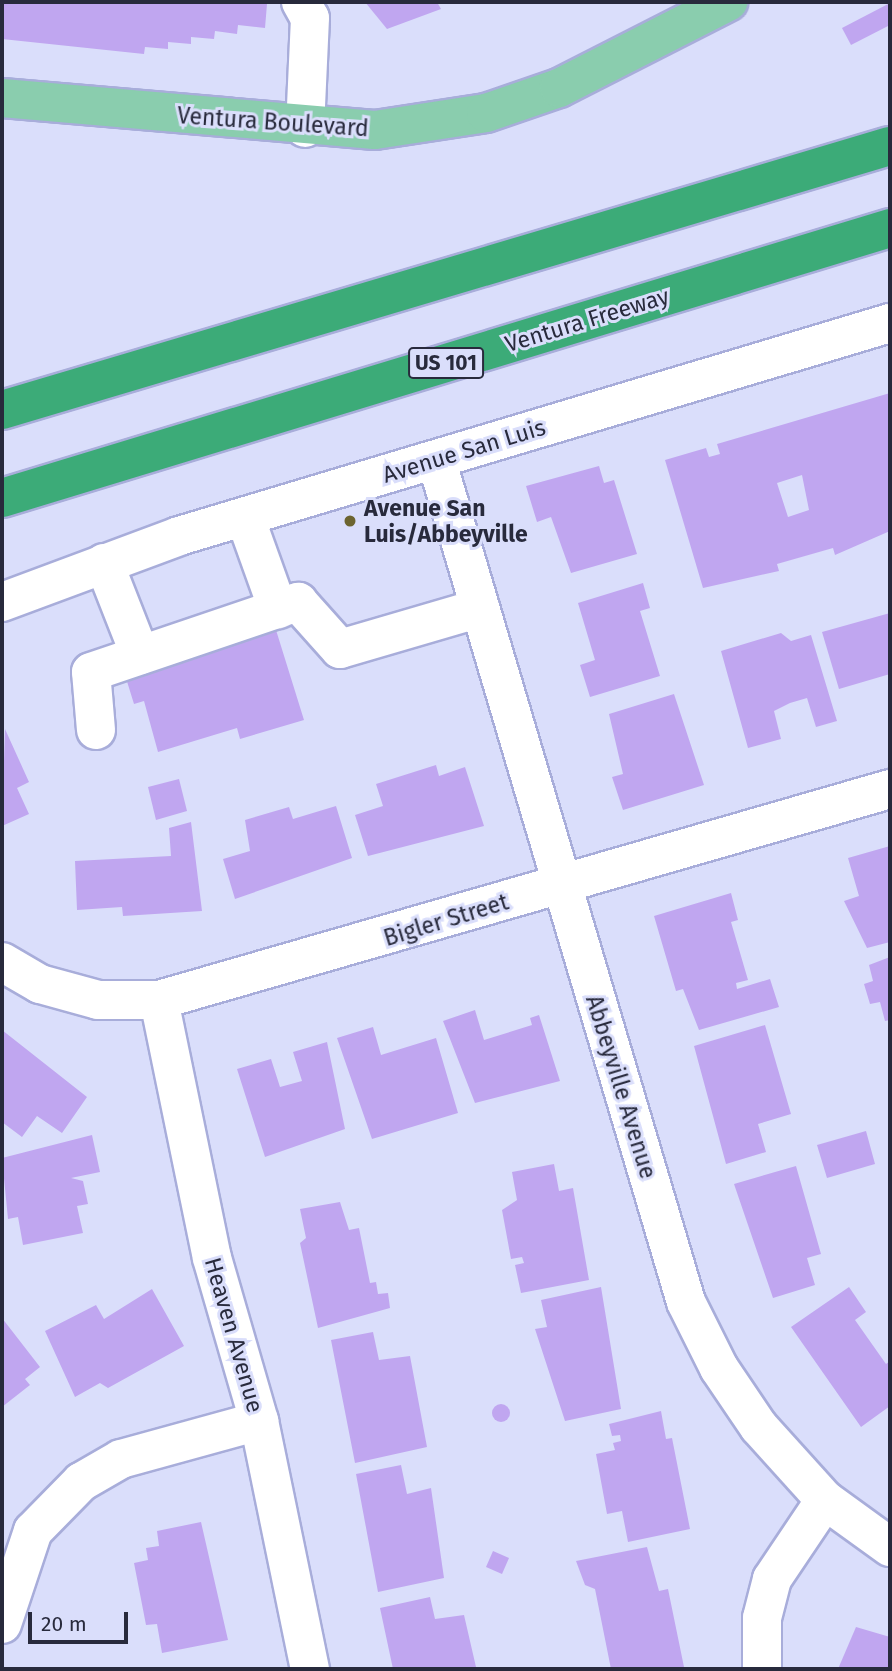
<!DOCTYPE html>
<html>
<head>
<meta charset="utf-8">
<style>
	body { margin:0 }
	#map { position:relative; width:892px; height:1671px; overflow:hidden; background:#dadefb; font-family:"Fira Sans",sans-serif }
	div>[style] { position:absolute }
	.building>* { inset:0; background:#c0a6f0 }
	.round { border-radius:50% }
	.roads { filter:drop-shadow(2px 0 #a8adda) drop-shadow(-2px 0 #a8adda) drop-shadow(0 2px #a8adda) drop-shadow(0 -2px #a8adda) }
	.minor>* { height:38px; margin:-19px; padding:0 19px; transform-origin:19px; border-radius:19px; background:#fff }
	.major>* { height:38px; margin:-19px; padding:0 19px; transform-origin:19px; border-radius:19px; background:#8acdae }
	.highway>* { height:38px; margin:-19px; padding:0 19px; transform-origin:19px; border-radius:19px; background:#3cab78 }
	.dots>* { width:19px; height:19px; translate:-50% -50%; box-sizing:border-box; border:4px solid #dadefb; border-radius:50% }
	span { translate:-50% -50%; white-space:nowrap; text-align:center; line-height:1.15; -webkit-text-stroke:6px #dadefb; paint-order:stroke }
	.shield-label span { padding:2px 5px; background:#dadefb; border:2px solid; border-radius:5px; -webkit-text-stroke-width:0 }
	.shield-label { font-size:21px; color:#282a3c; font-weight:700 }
	.street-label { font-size:23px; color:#282a3c }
	.poi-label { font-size:23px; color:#282a3c; font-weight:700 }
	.left { translate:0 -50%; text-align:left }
	.frame { position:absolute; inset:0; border:4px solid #282a3c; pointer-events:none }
	.scale { position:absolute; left:28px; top:1612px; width:100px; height:32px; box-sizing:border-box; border:4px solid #282a3c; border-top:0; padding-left:9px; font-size:21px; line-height:24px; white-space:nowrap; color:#282a3c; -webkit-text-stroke:5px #dadefb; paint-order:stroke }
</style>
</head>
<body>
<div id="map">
	<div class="building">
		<i style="clip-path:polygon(2px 2px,262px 2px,267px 4px,265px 28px,238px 25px,237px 34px,215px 31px,214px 39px,191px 37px,191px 44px,168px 42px,168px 49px,145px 47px,144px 54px,2px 39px)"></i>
		<i style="clip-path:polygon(365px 2px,437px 2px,441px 9px,387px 29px)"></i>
		<i style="clip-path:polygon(890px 3px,890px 25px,851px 45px,842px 28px)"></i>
		<i style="clip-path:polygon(evenodd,890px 393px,890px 531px,835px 555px,833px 548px,777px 564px,779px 571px,703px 588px,665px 460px,706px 448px,709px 457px,720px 454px,717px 444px,890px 393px,802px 475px,809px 510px,788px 517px,777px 483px,802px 475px)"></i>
		<i style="clip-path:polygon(599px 466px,604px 483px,614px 480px,637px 554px,571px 573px,551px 517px,537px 522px,526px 486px)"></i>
		<i style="clip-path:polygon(643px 583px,650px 608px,640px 611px,660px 676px,590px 697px,580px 665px,595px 660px,578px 603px)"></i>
		<i style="clip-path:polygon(890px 613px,890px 674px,839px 689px,822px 632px)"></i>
		<i style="clip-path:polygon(276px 630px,304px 720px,240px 739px,237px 728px,158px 752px,144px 701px,134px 704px,125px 675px)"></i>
		<i style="clip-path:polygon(781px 633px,791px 641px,811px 635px,837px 721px,816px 727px,807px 698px,790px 703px,774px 711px,781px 739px,748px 748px,721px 651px)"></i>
		<i style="clip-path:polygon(674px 694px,704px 785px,623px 810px,612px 777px,623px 774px,609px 714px)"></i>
		<i style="clip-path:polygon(5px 729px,29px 782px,17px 788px,29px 814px,2px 826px)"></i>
		<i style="clip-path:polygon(436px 765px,439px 776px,465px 767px,484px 826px,368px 856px,355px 815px,383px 806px,376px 784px)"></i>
		<i style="clip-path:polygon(179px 779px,187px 811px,156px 820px,148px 787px)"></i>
		<i style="clip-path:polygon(336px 806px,352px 858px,235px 899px,223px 859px,250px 851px,245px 820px,289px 807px,293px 819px)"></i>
		<i style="clip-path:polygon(191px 822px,202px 911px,123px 916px,122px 907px,77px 910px,75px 861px,171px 856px,169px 828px)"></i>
		<i style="clip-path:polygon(890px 846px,890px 942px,867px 948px,844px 901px,859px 896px,848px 858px)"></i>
		<i style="clip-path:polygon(731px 893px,738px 920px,731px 922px,748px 980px,736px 983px,737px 989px,770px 979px,779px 1007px,699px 1030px,683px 989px,676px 991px,654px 916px)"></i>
		<i style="clip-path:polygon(890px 957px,890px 1020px,885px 1021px,880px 1002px,870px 1004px,864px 984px,873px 981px,869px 965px)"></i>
		<i style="clip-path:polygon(475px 1010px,484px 1040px,532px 1025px,530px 1018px,539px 1015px,560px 1081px,475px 1103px,443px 1021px)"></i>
		<i style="clip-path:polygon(765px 1025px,791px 1114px,758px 1124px,766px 1152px,726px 1164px,694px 1046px)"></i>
		<i style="clip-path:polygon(373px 1027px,381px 1055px,436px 1038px,458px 1113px,372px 1139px,337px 1038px)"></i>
		<i style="clip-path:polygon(2px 1030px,87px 1097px,62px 1133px,37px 1116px,22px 1137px,2px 1122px)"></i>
		<i style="clip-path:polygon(327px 1042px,345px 1129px,265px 1157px,237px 1069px,271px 1059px,280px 1087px,302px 1081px,293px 1052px)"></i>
		<i style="clip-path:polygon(866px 1131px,875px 1164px,827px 1178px,817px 1145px)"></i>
		<i style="clip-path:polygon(92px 1135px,100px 1172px,71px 1178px,83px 1181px,88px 1204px,77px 1206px,83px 1233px,23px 1245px,18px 1217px,8px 1219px,2px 1158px)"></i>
		<i style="clip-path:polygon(554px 1164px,559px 1191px,573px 1188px,589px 1280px,521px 1293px,515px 1265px,524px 1263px,522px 1257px,511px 1259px,502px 1210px,517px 1200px,512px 1172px)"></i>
		<i style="clip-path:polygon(796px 1166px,821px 1254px,807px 1258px,815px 1285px,773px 1298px,734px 1184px)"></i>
		<i style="clip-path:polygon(340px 1202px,349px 1230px,359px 1228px,370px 1283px,376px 1282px,378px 1294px,388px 1293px,390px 1308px,318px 1328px,300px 1243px,306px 1238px,300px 1209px)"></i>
		<i style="clip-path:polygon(601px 1287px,621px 1409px,565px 1421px,535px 1329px,547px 1327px,541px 1300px)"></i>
		<i style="clip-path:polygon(849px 1287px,866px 1312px,855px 1320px,886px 1364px,890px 1361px,890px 1406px,861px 1427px,791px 1327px)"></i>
		<i style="clip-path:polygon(152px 1289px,184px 1346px,108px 1388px,100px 1383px,75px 1397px,45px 1331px,96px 1305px,104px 1319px)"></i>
		<i style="clip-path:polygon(2px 1318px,40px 1367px,25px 1379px,30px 1385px,2px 1407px)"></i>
		<i style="clip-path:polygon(373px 1332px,379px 1360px,410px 1356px,427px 1447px,355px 1463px,331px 1340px)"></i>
		<i class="round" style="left:492px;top:1404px;width:18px;height:18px"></i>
		<i style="clip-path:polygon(661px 1411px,666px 1439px,672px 1438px,690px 1529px,628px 1542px,622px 1511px,607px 1514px,596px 1454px,615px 1450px,613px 1443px,621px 1441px,620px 1435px,612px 1436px,609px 1424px)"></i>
		<i style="clip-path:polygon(401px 1465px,407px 1494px,431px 1488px,444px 1578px,378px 1592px,356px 1474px)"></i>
		<i style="clip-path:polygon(201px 1522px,228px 1640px,162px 1653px,157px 1624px,146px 1625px,134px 1563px,148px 1560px,146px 1548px,159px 1546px,157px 1531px)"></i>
		<i style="clip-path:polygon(647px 1547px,659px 1591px,668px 1589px,684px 1667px,611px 1669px,595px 1589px,585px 1585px,576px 1561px)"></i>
		<i style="clip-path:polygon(493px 1551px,509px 1558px,502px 1574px,486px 1567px)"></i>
		<i style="clip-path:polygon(430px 1597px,435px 1619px,464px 1615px,476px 1667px,393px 1669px,380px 1608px)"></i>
		<i style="clip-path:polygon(856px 1627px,890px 1637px,890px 1669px,838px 1669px)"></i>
	</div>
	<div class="roads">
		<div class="minor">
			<i style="left:301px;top:2px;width:18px;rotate:61deg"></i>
			<i style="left:310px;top:18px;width:110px;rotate:92.6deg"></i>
			<i style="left:436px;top:459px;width:879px;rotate:73.48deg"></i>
			<i style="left:686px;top:1302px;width:74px;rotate:63.4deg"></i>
			<i style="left:719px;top:1368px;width:71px;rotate:55.9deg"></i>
			<i style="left:759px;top:1427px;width:98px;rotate:47.9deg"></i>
			<i style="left:825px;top:1500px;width:80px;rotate:35.9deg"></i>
			<i style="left:245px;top:517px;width:98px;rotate:70.3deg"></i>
			<i style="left:104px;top:563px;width:99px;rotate:68.6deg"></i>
			<i style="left:2px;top:602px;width:189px;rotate:-20.4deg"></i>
			<i style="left:179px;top:536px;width:742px;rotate:-16.68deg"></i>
			<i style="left:96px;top:730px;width:58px;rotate:-94.9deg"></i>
			<i style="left:91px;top:672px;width:219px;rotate:-18.7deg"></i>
			<i style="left:298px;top:602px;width:63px;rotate:48.2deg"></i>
			<i style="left:340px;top:649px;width:146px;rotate:-16.3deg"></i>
			<i style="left:2px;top:962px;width:44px;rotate:30.1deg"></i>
			<i style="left:40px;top:984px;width:60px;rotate:15.4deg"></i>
			<i style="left:98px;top:1000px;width:61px"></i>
			<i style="left:159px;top:1000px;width:761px;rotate:-16.1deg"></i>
			<i style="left:159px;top:1000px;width:263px;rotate:78.4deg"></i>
			<i style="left:212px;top:1258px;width:170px;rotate:73.9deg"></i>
			<i style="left:259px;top:1421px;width:253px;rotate:78.4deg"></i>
			<i style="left:2px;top:1624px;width:98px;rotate:-71.6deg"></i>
			<i style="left:33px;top:1531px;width:69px;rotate:-45.6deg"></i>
			<i style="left:81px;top:1482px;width:46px;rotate:-29.9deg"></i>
			<i style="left:121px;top:1459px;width:143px;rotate:-15.4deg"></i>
			<i style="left:762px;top:1669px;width:51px;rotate:-90deg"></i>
			<i style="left:762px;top:1618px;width:40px;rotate:-75.6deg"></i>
			<i style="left:772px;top:1579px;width:95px;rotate:-56.1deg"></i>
		</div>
		<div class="major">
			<i style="left:2px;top:98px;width:374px;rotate:4.9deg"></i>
			<i style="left:375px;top:130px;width:112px;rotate:-8.7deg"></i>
			<i style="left:486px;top:113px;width:77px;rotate:-18.9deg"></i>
			<i style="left:559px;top:88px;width:190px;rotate:-27deg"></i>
		</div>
		<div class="highway">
			<i style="left:2px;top:410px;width:926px;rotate:-16.56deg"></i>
			<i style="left:2px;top:498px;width:928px;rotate:-16.91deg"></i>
		</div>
	</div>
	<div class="dots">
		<i style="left:350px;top:521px;background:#6c6430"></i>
	</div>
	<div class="shield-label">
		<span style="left:446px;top:363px">US 101</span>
	</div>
	<div class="street-label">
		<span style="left:273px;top:122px;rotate:4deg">Ventura Boulevard</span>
		<span style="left:587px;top:320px;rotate:-17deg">Ventura Freeway</span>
		<span style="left:464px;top:451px;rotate:-17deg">Avenue San Luis</span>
		<span style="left:446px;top:920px;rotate:-17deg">Bigler Street</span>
		<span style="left:621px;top:1087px;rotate:73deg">Abbeyville Avenue</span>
		<span style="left:234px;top:1335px;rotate:74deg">Heaven Avenue</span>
	</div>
	<div class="poi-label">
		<span class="left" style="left:364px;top:521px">Avenue San<br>Luis/Abbeyville</span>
	</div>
	<div class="frame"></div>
	<div class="scale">20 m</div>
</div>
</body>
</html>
